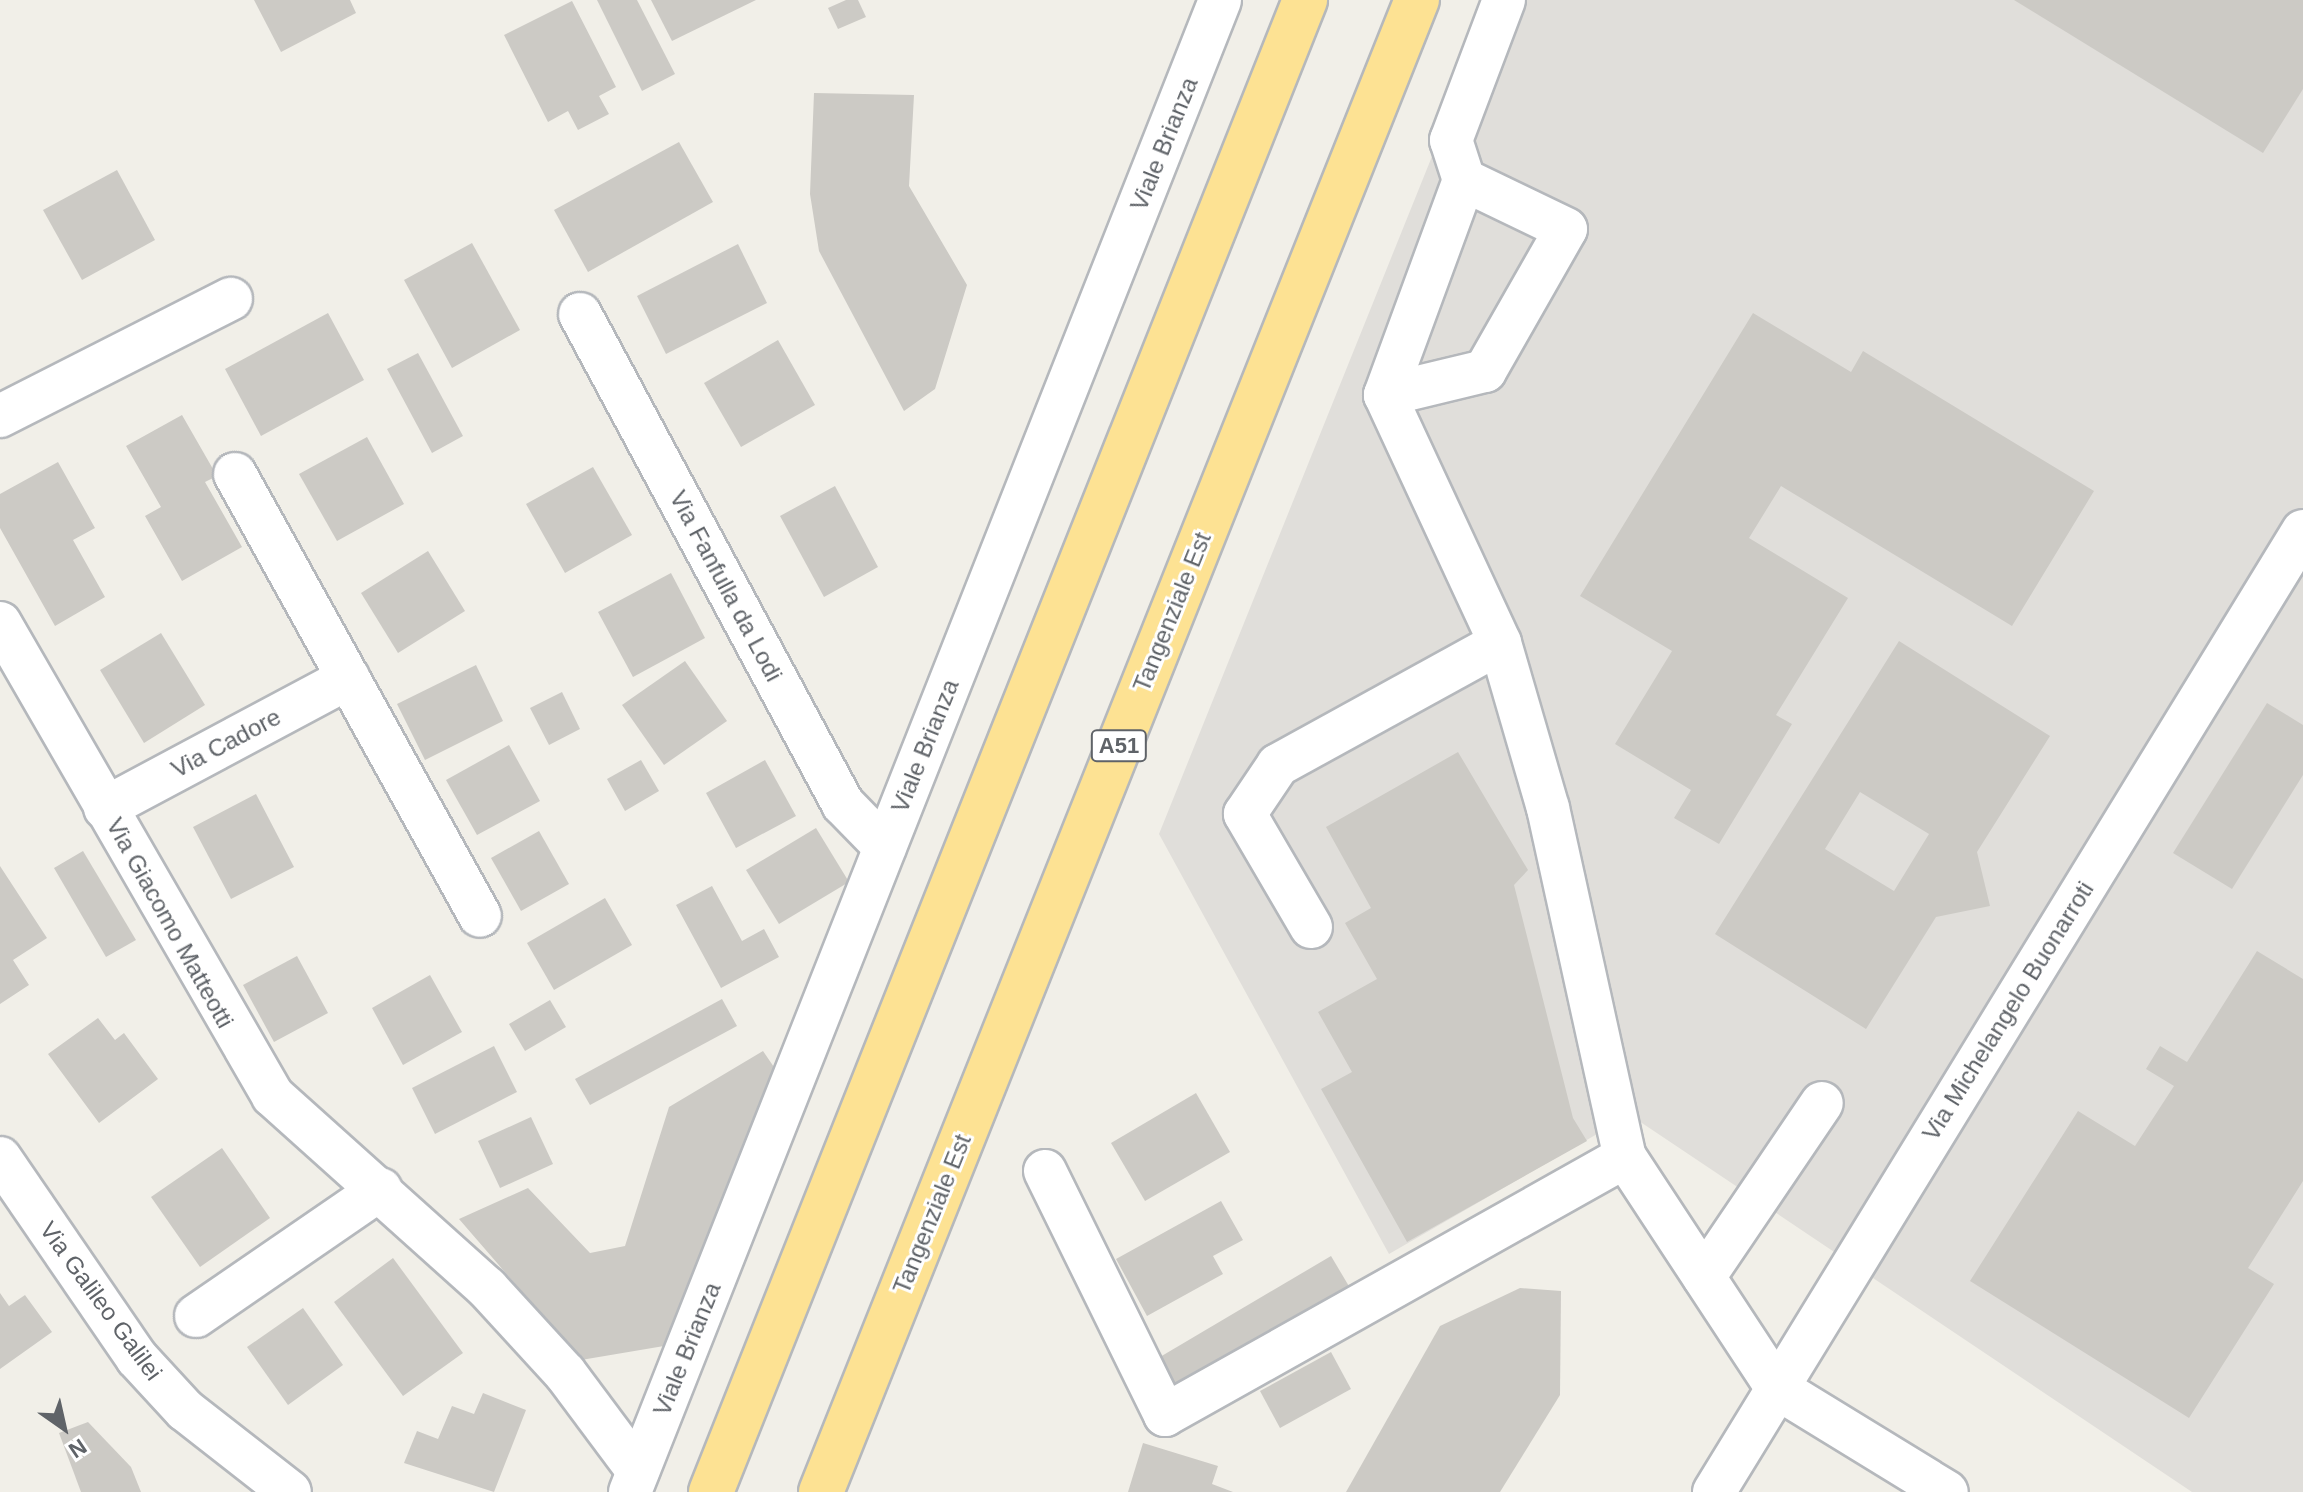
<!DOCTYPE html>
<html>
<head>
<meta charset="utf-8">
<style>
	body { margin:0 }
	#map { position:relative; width:2303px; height:1492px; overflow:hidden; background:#f1efe8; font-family:Arial,sans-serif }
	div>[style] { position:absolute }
	.industrial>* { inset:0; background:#e0deda }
	.building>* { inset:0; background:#cccac5 }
	.roads { filter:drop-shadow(2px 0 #b5b8bc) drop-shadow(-2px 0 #b5b8bc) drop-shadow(0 2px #b5b8bc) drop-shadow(0 -2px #b5b8bc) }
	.minor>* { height:42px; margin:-21px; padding:0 21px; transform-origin:21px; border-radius:21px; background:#fff }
	.highway>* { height:44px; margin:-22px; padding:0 22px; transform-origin:22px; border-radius:22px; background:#fde293 }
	span { translate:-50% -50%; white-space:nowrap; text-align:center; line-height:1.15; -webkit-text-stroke:6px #fff; paint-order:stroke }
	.shield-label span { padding:2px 6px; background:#fff; border:2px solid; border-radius:6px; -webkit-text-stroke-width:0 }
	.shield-label { font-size:22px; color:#5f6368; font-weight:700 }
	.street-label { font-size:24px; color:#5f6368 }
	.north { position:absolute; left:24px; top:1388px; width:80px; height:80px; -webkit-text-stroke:6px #fff; paint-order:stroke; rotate:146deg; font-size:22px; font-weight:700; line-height:32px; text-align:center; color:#5f6368 }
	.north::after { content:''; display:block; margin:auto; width:28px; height:36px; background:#5f6368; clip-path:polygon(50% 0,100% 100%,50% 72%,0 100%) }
</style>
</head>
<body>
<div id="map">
	<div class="industrial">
		<i style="clip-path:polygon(1495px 0,2303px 0,2303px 1492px,2192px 1492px,1630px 1115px,1389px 1254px,1159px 834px)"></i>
	</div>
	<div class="building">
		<i style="clip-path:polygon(254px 0,350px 0,356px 13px,281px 52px)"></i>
		<i style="clip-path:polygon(597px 0,637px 0,675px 74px,642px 91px)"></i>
		<i style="clip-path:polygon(651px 0,756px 0,672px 41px)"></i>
		<i style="clip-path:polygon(846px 0,858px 0,866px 17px,838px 29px,828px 8px)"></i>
		<i style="clip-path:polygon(2014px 0,2303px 0,2303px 89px,2263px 153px)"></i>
		<i style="clip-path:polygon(572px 1px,616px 87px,599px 96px,609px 114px,578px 130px,568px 111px,548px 122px,504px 35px)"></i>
		<i style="clip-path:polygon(814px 93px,914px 95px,909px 186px,967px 285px,935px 389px,904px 411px,819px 251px,810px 194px)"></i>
		<i style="clip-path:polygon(679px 142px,713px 202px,588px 272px,554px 210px)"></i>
		<i style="clip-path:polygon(117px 170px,155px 240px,82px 280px,43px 210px)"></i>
		<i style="clip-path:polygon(472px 243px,520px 330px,452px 368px,404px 280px)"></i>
		<i style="clip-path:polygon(738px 244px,767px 303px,666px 354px,637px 296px)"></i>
		<i style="clip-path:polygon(328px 313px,364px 380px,261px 436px,225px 369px)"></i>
		<i style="clip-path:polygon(1753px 313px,1851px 372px,1863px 351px,2094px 491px,2012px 626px,1781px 486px,1749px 538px,1848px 598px,1776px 715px,1792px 724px,1719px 844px,1674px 818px,1691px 790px,1615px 744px,1672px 651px,1580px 596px)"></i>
		<i style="clip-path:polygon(778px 340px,815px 405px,741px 447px,704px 383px)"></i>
		<i style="clip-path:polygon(418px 353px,463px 436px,432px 453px,387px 369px)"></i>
		<i style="clip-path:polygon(182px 415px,217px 476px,205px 482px,242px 547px,182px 581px,145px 516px,161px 507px,126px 446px)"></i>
		<i style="clip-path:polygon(367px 437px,404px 504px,337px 541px,299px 474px)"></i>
		<i style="clip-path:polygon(58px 462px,95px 528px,73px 540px,105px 597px,55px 626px,0 528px,0 494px)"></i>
		<i style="clip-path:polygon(593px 467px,632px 535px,565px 573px,526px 504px)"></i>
		<i style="clip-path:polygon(835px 486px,878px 567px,824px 597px,780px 516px)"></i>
		<i style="clip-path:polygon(428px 551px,465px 611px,398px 653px,361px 593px)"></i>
		<i style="clip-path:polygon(671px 573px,705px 638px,633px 677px,598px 612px)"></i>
		<i style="clip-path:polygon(161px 633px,205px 705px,144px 743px,100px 670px)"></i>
		<i style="clip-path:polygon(evenodd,1899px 641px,2050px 736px,1977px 852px,1990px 906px,1936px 917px,1866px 1029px,1715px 934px,1899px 641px,1860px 792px,1929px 834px,1894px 891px,1825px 849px,1860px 792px)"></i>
		<i style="clip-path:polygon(685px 661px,727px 721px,664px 765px,622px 705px)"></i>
		<i style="clip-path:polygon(476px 665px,503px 721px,425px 760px,397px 704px)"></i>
		<i style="clip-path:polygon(562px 692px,580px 729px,549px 745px,530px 708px)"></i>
		<i style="clip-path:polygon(2267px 703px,2303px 725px,2303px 775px,2232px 889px,2173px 853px)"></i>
		<i style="clip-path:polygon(509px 745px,540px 801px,477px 835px,446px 780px)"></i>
		<i style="clip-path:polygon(1458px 752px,1528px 870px,1514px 885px,1573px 1118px,1587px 1141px,1407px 1242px,1321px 1089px,1352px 1072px,1318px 1012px,1377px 979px,1345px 923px,1371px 908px,1326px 827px)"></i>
		<i style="clip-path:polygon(641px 760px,659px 791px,625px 811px,607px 779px)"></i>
		<i style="clip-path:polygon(765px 760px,796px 816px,736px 848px,706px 793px)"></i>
		<i style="clip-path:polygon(256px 794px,294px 867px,231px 899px,193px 827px)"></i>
		<i style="clip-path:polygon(816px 828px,849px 882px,779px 924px,746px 870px)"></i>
		<i style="clip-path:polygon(539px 831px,569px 884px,521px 911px,491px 858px)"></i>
		<i style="clip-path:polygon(83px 851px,136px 940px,106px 957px,54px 868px)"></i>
		<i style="clip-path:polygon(0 866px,47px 938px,13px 960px,29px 985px,0 1004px)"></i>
		<i style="clip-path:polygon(712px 886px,742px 941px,764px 929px,779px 957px,721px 988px,676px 905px)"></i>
		<i style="clip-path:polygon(605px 898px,632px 945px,554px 990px,527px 943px)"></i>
		<i style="clip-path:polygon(2257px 951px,2303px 979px,2303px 1181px,2248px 1268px,2274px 1284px,2189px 1418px,1970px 1281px,2078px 1111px,2135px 1146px,2174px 1086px,2146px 1069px,2160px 1046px,2187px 1062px)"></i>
		<i style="clip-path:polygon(297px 956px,328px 1013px,274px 1042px,243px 985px)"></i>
		<i style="clip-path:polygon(430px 975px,462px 1032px,403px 1065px,372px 1008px)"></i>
		<i style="clip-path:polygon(722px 999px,737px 1026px,590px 1105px,575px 1079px)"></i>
		<i style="clip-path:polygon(550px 1000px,566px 1027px,525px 1051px,509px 1024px)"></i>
		<i style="clip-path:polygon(98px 1018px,115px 1040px,124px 1033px,158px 1079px,99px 1123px,48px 1054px)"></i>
		<i style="clip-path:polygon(494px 1046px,517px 1092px,435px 1134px,412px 1088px)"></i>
		<i style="clip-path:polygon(763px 1051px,778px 1073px,664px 1346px,581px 1360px,459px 1219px,528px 1188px,590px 1253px,625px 1246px,669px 1107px)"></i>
		<i style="clip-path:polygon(1196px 1093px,1230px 1152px,1145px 1201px,1111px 1143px)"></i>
		<i style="clip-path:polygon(531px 1117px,553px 1164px,500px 1188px,478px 1141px)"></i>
		<i style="clip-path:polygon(222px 1148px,270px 1218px,200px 1267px,151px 1197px)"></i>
		<i style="clip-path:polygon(1221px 1201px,1243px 1240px,1213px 1256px,1223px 1274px,1147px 1316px,1116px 1259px)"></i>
		<i style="clip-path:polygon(1331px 1256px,1350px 1288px,1179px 1390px,1160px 1357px)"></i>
		<i style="clip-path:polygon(393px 1258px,463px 1353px,403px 1396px,334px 1302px)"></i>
		<i style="clip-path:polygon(1520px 1288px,1561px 1291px,1560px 1395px,1500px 1492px,1346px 1492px,1440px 1326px)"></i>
		<i style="clip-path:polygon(0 1293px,9px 1306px,25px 1295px,52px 1332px,0 1369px)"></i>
		<i style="clip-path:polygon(303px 1308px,343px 1365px,288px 1405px,247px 1347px)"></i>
		<i style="clip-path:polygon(1331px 1352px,1351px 1389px,1280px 1428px,1260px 1391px)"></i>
		<i style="clip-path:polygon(483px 1393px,526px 1410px,494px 1492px,404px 1463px,417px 1431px,438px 1439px,452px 1406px,474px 1414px)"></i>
		<i style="clip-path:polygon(88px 1422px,131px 1467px,141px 1492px,81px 1492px,59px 1433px)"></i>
		<i style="clip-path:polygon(1143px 1443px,1218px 1466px,1212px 1484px,1233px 1492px,1128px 1492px)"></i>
	</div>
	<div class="roads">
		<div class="minor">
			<i style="left:1504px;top:0;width:150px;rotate:110.7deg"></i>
			<i style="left:1451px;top:140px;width:42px;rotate:72deg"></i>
			<i style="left:1464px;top:180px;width:229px;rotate:110.2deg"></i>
			<i style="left:1385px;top:395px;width:273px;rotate:65.1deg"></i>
			<i style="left:1500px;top:643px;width:172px;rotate:73.8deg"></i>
			<i style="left:1548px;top:808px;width:357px;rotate:77.6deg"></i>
			<i style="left:1625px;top:1157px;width:277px;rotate:56.7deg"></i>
			<i style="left:1777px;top:1388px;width:199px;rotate:31.5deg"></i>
			<i style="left:580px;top:314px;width:556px;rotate:61.78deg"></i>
			<i style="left:843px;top:804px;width:60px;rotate:45.7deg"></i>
			<i style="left:1385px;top:395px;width:103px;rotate:-13.5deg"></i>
			<i style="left:1485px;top:371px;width:163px;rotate:-60.3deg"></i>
			<i style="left:1566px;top:229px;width:113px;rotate:-154.3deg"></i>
			<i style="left:0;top:416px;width:259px;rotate:-26.9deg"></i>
			<i style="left:235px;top:474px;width:505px;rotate:61deg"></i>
			<i style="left:0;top:623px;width:546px;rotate:60.01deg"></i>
			<i style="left:273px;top:1096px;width:288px;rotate:41.9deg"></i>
			<i style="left:487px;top:1288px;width:115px;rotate:47.5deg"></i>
			<i style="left:565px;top:1373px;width:122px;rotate:53.3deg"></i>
			<i style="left:105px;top:808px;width:276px;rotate:-28.1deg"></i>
			<i style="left:1311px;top:927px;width:131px;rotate:-120.3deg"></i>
			<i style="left:1245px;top:814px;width:59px;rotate:-56deg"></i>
			<i style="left:1278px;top:765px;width:253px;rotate:-28.8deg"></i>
			<i style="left:0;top:1158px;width:242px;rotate:55.6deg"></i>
			<i style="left:137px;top:1358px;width:71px;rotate:47.3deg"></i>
			<i style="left:185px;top:1410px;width:133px;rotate:38deg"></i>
			<i style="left:1045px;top:1171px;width:272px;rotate:63.8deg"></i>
			<i style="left:1165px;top:1415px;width:527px;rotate:-29.29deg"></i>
			<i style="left:1704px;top:1277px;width:210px;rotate:-55.9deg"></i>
			<i style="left:196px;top:1316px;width:224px;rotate:-34.5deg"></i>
			<i style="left:630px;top:1492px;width:1604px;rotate:-68.42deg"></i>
			<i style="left:1714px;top:1492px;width:1127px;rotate:-58.5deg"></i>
		</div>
		<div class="highway">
			<i style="left:711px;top:1492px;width:1606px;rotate:-68.29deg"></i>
			<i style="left:821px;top:1492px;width:1607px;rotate:-68.23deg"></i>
		</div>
	</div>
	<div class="shield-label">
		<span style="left:1119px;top:746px">A51</span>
	</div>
	<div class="street-label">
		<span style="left:1164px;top:144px;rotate:-68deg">Viale Brianza</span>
		<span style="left:726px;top:586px;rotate:62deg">Via Fanfulla da Lodi</span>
		<span style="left:1172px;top:612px;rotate:-68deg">Tangenziale Est</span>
		<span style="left:226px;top:743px;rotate:-28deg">Via Cadore</span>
		<span style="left:925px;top:746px;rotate:-68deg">Viale Brianza</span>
		<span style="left:170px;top:923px;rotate:61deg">Via Giacomo Matteotti</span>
		<span style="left:2008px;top:1011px;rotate:-58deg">Via Michelangelo Buonarroti</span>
		<span style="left:932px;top:1214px;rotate:-68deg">Tangenziale Est</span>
		<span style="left:101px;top:1301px;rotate:54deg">Via Galileo Galilei</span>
		<span style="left:687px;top:1349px;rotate:-68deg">Viale Brianza</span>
	</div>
	<div class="north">N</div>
</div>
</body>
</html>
